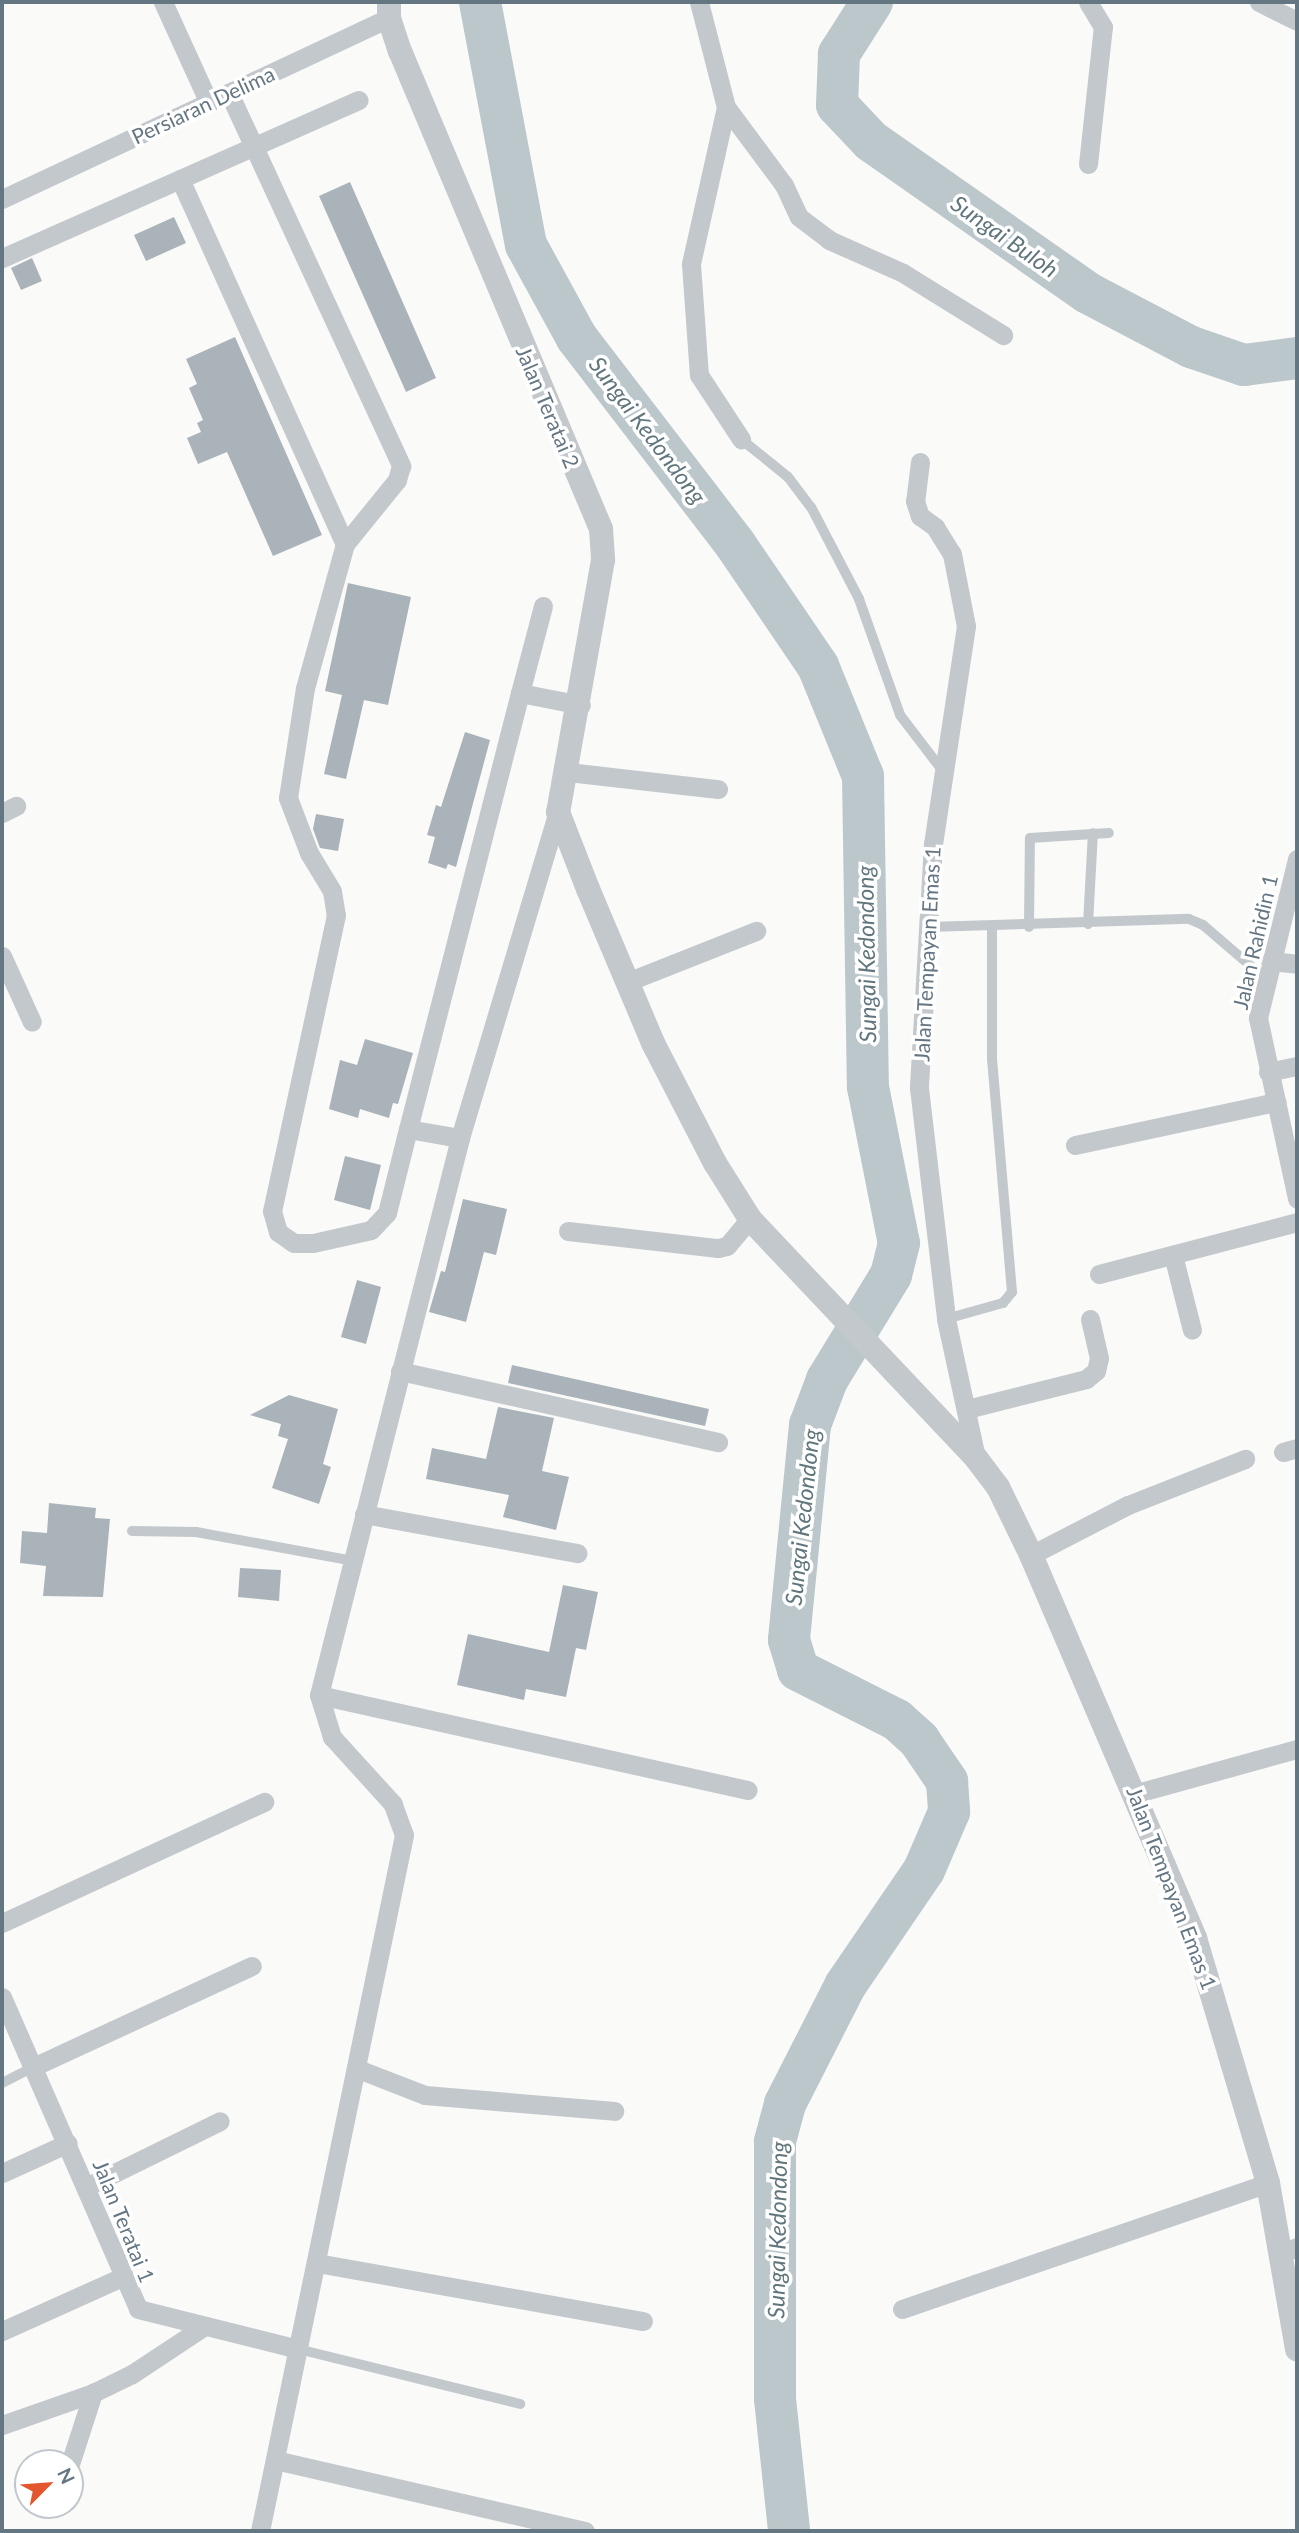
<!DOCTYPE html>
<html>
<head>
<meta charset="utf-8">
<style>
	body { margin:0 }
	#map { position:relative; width:1299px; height:2533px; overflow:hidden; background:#fafaf8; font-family:Lato,sans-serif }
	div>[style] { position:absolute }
	.river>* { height:42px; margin:-21px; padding:0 21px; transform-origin:21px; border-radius:21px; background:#bbc7cb }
	.building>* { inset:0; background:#aab3b9 }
	.service>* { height:10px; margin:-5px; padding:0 5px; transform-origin:5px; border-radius:5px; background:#c3c8cc }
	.minor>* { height:19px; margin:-9.5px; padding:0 9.5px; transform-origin:9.5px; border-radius:9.5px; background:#c3c8cc }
	.tertiary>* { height:24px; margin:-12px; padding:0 12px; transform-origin:12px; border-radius:12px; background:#c3c8cc }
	span { translate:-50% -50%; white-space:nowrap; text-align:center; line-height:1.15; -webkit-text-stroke:7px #fff; paint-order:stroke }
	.street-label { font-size:21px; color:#657683 }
	.water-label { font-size:23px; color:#60757c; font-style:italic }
	.frame { position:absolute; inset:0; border:4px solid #657683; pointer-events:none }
	.north { position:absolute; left:14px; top:2449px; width:70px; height:70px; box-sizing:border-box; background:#fff; border:2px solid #c1c8cd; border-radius:50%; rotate:65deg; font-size:19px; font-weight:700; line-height:28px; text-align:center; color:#657683 }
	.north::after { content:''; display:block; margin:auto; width:24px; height:32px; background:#e4572e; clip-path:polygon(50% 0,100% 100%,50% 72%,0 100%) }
</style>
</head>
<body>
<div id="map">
	<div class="river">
		<i style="left:480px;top:2px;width:247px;rotate:79.3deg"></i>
		<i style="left:526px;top:245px;width:106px;rotate:61.3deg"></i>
		<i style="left:577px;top:338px;width:260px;rotate:52.5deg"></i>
		<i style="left:735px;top:544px;width:148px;rotate:55.8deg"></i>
		<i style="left:818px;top:666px;width:119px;rotate:67.8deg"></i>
		<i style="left:863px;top:776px;width:311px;rotate:89.1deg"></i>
		<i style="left:868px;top:1087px;width:159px;rotate:78.8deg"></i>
		<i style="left:899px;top:1243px;width:33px;rotate:104deg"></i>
		<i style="left:891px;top:1275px;width:123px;rotate:121.4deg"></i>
		<i style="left:827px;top:1380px;width:48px;rotate:110.7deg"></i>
		<i style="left:810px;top:1425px;width:216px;rotate:95.6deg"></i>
		<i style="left:789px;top:1640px;width:31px;rotate:73deg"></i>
		<i style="left:798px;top:1670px;width:111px;rotate:26.8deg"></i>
		<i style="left:897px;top:1720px;width:30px;rotate:42deg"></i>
		<i style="left:919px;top:1740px;width:50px;rotate:55.7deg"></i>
		<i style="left:947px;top:1781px;width:31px;rotate:86deg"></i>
		<i style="left:949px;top:1812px;width:63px;rotate:113.3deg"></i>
		<i style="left:924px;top:1870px;width:140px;rotate:124.3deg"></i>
		<i style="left:845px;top:1986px;width:132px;rotate:117deg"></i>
		<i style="left:785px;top:2104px;width:39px;rotate:105deg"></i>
		<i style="left:775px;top:2142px;width:257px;rotate:90deg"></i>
		<i style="left:775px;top:2399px;width:133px;rotate:83.9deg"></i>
		<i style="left:872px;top:2px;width:62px;rotate:122.4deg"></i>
		<i style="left:839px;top:54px;width:51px;rotate:92.2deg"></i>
		<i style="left:837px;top:105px;width:50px;rotate:46.6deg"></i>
		<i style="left:871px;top:141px;width:265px;rotate:35deg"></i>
		<i style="left:1088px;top:293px;width:116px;rotate:27.7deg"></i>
		<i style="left:1191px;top:347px;width:56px;rotate:18.8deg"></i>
		<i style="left:1244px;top:365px;width:53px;rotate:-7.5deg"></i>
	</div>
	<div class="building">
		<i style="clip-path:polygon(350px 182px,436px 378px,406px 392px,319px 196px)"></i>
		<i style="clip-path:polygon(174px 217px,186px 243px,146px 261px,134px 235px)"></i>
		<i style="clip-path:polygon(32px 258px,42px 281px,21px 290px,11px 268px)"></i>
		<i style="clip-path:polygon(235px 337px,322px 535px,273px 556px,227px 452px,198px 464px,187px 438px,201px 432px,197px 423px,203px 420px,189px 388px,197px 384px,186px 359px)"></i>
		<i style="clip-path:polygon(348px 583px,411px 597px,388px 705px,364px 700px,346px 779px,324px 774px,342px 695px,325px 691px)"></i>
		<i style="clip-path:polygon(465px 732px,490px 740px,456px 867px,448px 864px,446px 869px,428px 863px,435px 837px,427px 835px,436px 805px,441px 807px)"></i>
		<i style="clip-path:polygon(316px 814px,344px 819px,338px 851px,320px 848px,313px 829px)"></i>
		<i style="clip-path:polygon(365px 1039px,413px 1053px,398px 1104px,393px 1103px,389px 1118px,360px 1109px,358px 1118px,329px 1109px,340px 1060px,357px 1065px)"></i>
		<i style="clip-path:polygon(345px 1156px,381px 1165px,370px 1210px,334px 1200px)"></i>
		<i style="clip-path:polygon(463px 1199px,507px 1209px,496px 1255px,484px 1252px,466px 1322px,429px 1312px,441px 1271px,445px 1272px)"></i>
		<i style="clip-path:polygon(357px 1280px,381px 1287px,366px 1344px,341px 1337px)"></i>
		<i style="clip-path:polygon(512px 1365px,709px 1409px,705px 1426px,508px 1383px)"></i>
		<i style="clip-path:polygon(289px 1395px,338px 1409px,323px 1464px,331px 1467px,319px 1504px,272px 1488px,288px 1439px,278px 1436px,281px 1424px,250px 1415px)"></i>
		<i style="clip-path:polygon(498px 1407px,554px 1418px,542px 1471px,569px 1477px,556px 1530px,503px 1517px,509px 1495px,426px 1479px,432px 1448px,486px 1459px)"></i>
		<i style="clip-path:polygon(49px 1503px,96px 1508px,95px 1518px,110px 1519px,103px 1597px,43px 1596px,46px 1566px,20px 1563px,22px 1531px,47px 1533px)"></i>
		<i style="clip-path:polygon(240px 1568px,281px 1570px,279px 1601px,238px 1597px)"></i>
		<i style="clip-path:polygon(563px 1585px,598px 1592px,586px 1650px,576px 1648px,566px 1697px,526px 1689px,524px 1700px,457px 1685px,468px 1634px,549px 1652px)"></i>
	</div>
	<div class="service">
		<i style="left:741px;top:439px;width:60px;rotate:39deg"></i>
		<i style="left:788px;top:477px;width:38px;rotate:53deg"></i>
		<i style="left:811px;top:507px;width:104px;rotate:62.4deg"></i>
		<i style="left:859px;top:599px;width:123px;rotate:70.5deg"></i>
		<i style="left:900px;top:715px;width:69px;rotate:52.6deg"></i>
		<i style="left:1088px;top:924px;width:91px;rotate:-86.9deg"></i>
		<i style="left:928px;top:927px;width:261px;rotate:-1.8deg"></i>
		<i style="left:1189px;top:919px;width:15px;rotate:23deg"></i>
		<i style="left:1203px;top:925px;width:83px;rotate:40.6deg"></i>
		<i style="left:1029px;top:927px;width:89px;rotate:-89.4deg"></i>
		<i style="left:1030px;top:838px;width:79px;rotate:-3.6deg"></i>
		<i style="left:946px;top:1319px;width:59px;rotate:-15.7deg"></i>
		<i style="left:1003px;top:1303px;width:14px;rotate:-51deg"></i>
		<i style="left:1012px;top:1292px;width:234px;rotate:-94.9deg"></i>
		<i style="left:992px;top:1059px;width:132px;rotate:-90deg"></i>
		<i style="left:132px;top:1531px;width:64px;rotate:0.9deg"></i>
		<i style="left:196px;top:1532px;width:161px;rotate:10.4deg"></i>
		<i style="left:2px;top:2083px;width:35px;rotate:-27deg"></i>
		<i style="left:298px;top:2349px;width:229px;rotate:13.9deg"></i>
	</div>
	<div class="minor">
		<i style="left:163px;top:2px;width:111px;rotate:65.5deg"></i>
		<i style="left:699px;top:2px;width:108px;rotate:75.6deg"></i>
		<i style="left:726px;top:107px;width:161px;rotate:102.6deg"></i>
		<i style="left:691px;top:264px;width:111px;rotate:85.9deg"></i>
		<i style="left:699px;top:375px;width:77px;rotate:56.7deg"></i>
		<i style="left:1259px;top:2px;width:42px;rotate:26.6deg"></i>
		<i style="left:229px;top:93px;width:411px;rotate:65.2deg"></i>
		<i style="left:401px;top:466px;width:15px;rotate:106deg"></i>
		<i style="left:397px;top:480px;width:82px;rotate:129.1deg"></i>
		<i style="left:345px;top:544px;width:149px;rotate:105.5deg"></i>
		<i style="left:305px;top:688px;width:111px;rotate:98.8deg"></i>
		<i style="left:288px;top:798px;width:59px;rotate:69.1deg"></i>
		<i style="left:309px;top:853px;width:44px;rotate:58.8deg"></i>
		<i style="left:332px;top:891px;width:24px;rotate:81deg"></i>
		<i style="left:336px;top:915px;width:303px;rotate:102.2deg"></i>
		<i style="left:272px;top:1211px;width:22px;rotate:74deg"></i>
		<i style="left:278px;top:1232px;width:19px;rotate:35deg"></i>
		<i style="left:294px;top:1243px;width:19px"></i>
		<i style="left:313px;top:1243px;width:59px;rotate:-12.6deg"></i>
		<i style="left:371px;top:1230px;width:23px;rotate:-47deg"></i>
		<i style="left:387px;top:1213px;width:87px;rotate:-76deg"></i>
		<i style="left:408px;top:1129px;width:53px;rotate:9.8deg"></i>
		<i style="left:726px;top:107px;width:97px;rotate:53.4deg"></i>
		<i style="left:784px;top:185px;width:35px;rotate:65deg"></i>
		<i style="left:799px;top:217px;width:38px;rotate:37deg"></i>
		<i style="left:829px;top:240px;width:81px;rotate:24deg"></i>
		<i style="left:903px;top:273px;width:118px;rotate:31.8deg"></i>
		<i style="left:1088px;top:164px;width:138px;rotate:-83.8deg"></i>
		<i style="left:1103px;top:27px;width:29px;rotate:-121deg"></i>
		<i style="left:180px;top:179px;width:401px;rotate:65.7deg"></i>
		<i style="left:2px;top:199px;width:427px;rotate:-25.1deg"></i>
		<i style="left:2px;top:258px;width:390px;rotate:-23.9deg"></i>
		<i style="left:920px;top:462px;width:39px;rotate:97deg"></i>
		<i style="left:915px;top:501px;width:16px;rotate:72deg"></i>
		<i style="left:920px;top:516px;width:19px;rotate:36deg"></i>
		<i style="left:935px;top:527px;width:32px;rotate:58deg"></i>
		<i style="left:952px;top:554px;width:73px;rotate:79deg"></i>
		<i style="left:966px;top:626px;width:219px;rotate:98.6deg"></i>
		<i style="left:933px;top:843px;width:245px;rotate:93.3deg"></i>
		<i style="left:919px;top:1088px;width:233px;rotate:83.3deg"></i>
		<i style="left:946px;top:1319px;width:142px;rotate:77.8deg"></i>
		<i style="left:520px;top:693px;width:90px;rotate:-75.2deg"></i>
		<i style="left:568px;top:772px;width:151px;rotate:6.5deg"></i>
		<i style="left:2px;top:813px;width:16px;rotate:-27deg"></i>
		<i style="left:1297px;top:859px;width:164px;rotate:103.8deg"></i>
		<i style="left:1258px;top:1018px;width:185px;rotate:77.8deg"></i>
		<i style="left:2px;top:956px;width:72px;rotate:65.6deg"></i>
		<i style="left:1270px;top:961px;width:27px;rotate:6deg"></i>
		<i style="left:627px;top:982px;width:139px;rotate:-21.6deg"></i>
		<i style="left:1268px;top:1072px;width:30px;rotate:-12deg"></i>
		<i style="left:408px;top:1129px;width:450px;rotate:-75.6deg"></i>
		<i style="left:520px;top:693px;width:62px;rotate:11.1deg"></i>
		<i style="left:1075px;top:1145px;width:206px;rotate:-12.1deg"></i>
		<i style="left:568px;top:1231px;width:151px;rotate:6.5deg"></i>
		<i style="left:718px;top:1248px;width:9px;rotate:-13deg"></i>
		<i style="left:727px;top:1246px;width:35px;rotate:-50deg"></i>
		<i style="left:1173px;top:1255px;width:77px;rotate:75.8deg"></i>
		<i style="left:1099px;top:1274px;width:205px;rotate:-14.7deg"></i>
		<i style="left:400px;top:1371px;width:326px;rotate:12.6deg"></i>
		<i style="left:967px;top:1409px;width:123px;rotate:-14.1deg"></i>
		<i style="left:1086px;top:1379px;width:13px;rotate:-39deg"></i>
		<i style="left:1096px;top:1371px;width:13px;rotate:-77deg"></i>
		<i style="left:1099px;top:1358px;width:40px;rotate:-103deg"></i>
		<i style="left:1283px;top:1452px;width:15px;rotate:-16deg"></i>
		<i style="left:364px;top:1514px;width:217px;rotate:10.4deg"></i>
		<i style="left:1031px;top:1555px;width:109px;rotate:-27.3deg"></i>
		<i style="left:1128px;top:1505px;width:126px;rotate:-21.5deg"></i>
		<i style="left:319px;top:1695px;width:439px;rotate:12.5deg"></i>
		<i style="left:1137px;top:1793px;width:166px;rotate:-15.4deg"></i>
		<i style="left:2px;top:1923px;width:289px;rotate:-24.8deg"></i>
		<i style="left:2px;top:1997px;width:340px;rotate:66.4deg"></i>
		<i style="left:138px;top:2309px;width:165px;rotate:14deg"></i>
		<i style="left:33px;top:2067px;width:241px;rotate:-24.8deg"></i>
		<i style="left:358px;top:2069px;width:72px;rotate:21.2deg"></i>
		<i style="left:425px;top:2095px;width:190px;rotate:4.8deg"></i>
		<i style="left:2px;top:2173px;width:72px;rotate:-24.4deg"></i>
		<i style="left:86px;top:2187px;width:149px;rotate:-26.2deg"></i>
		<i style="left:1281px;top:2254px;width:17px;rotate:-24deg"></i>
		<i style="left:317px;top:2263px;width:331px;rotate:10.1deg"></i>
		<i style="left:902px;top:2309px;width:387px;rotate:-19deg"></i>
		<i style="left:2px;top:2331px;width:132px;rotate:-24.2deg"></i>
		<i style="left:2px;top:2425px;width:96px;rotate:-19.4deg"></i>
		<i style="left:93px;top:2393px;width:43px;rotate:-26deg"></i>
		<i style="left:132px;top:2374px;width:85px;rotate:-33.5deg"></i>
		<i style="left:275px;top:2460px;width:318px;rotate:12.9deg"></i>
		<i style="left:70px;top:2464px;width:75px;rotate:-72.1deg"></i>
		<i style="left:260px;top:2531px;width:711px;rotate:-78.31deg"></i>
		<i style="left:404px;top:1835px;width:33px;rotate:-110deg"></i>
		<i style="left:393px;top:1804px;width:91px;rotate:-132.3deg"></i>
		<i style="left:332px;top:1737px;width:44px;rotate:-107.2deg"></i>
		<i style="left:319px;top:1695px;width:575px;rotate:-75.79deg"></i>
		<i style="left:460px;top:1138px;width:340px;rotate:-73.3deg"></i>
	</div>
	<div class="tertiary">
		<i style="left:389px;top:2px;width:16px;rotate:90deg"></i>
		<i style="left:389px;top:18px;width:35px;rotate:72deg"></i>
		<i style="left:400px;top:51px;width:519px;rotate:67.19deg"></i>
		<i style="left:601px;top:529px;width:31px;rotate:86deg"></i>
		<i style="left:603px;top:560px;width:256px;rotate:100.1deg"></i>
		<i style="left:558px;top:812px;width:83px;rotate:68.7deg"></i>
		<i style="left:588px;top:889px;width:167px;rotate:67.1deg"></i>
		<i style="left:653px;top:1043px;width:135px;rotate:62.7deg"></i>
		<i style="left:715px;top:1163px;width:66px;rotate:58deg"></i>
		<i style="left:750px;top:1219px;width:329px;rotate:46.6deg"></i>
		<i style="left:976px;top:1458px;width:36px;rotate:53deg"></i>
		<i style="left:998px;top:1487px;width:76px;rotate:64.1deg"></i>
		<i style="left:1031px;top:1555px;width:417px;rotate:66.8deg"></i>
		<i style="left:1195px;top:1938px;width:256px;rotate:73.4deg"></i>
		<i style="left:1268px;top:2183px;width:169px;rotate:80.1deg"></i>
	</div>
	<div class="street-label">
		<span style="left:203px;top:105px;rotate:-25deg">Persiaran Delima</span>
		<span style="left:548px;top:407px;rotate:67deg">Jalan Teratai 2</span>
		<span style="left:1255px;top:942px;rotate:-77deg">Jalan Rahidin 1</span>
		<span style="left:927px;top:954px;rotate:-87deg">Jalan Tempayan Emas 1</span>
		<span style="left:1172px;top:1888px;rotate:69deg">Jalan Tempayan Emas 1</span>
		<span style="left:124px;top:2221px;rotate:68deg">Jalan Teratai 1</span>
	</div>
	<div class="water-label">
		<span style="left:1005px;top:236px;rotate:35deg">Sungai Buloh</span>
		<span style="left:648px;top:430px;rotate:53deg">Sungai Kedondong</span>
		<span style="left:866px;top:954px;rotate:-91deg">Sungai Kedondong</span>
		<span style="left:802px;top:1517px;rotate:-84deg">Sungai Kedondong</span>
		<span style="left:777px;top:2230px;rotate:-89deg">Sungai Kedondong</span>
	</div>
	<div class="frame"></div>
	<div class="north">N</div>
</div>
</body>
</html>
